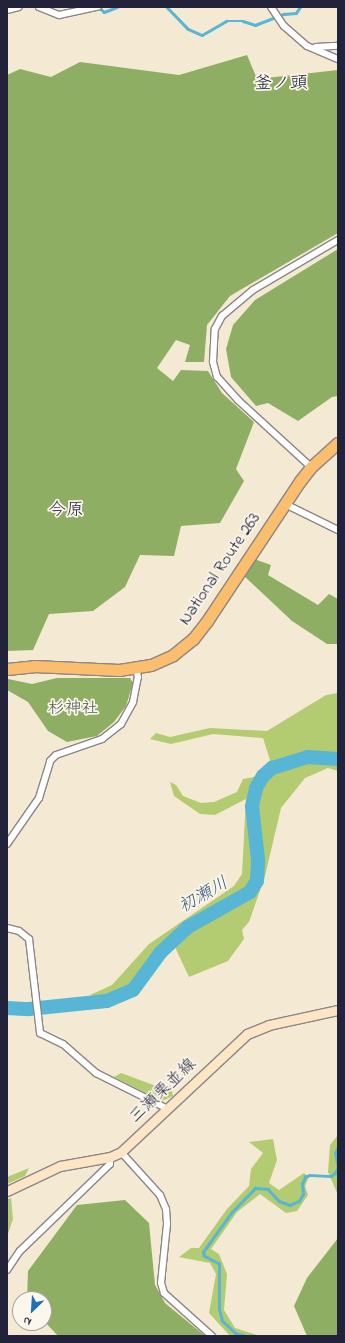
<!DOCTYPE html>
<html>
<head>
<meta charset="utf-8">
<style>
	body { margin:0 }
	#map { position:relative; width:345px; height:1343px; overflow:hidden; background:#f4ead3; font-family:"Indie Flower","Klee One",sans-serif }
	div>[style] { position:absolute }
	.green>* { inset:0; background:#b3cb71 }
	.forest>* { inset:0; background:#8eaf63 }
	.stream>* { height:2.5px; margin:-1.25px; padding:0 1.25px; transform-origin:1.25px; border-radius:1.25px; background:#57b5d5 }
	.river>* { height:14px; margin:-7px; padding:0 7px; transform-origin:7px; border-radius:7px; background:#57b5d5 }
	.roads { filter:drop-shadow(1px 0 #8b8687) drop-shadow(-1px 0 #8b8687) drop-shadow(0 1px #8b8687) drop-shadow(0 -1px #8b8687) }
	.street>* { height:6px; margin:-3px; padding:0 3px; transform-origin:3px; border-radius:3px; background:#fff }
	.secondary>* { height:9px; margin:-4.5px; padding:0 4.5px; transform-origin:4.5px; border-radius:4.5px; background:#fde5c5 }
	.highway>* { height:11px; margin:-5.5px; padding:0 5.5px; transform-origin:5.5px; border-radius:5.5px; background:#fbbd6e }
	span { translate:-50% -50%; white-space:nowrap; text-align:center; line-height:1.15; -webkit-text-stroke:3.5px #fbf7ec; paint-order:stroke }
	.street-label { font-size:17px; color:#22223b }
	.park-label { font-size:17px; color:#4e554b }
	.neighbourhood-label { font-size:18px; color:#22223b }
	.water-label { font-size:18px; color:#375d79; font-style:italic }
	.frame { position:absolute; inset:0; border:8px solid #22223b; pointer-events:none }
	.north { position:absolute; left:12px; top:1291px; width:40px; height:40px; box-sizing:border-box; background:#fbf7ec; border:1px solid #a4a2a5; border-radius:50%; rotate:205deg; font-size:11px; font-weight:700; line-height:16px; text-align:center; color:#22223b }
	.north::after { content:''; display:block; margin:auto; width:14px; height:18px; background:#1f6fb2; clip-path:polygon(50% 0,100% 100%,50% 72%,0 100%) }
</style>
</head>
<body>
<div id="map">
	<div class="green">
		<i style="clip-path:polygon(338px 693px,338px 771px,328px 768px,305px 778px,281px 808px,265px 876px,249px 922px,242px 930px,244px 939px,228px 961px,189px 977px,175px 947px,167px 941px,144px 965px,130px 987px,106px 998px,90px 995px,112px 985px,149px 944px,234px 886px,242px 874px,246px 799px,215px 815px,200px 814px,174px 796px,170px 782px,176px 785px,183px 796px,201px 803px,214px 802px,237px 792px,243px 779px,254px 777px,270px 760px,263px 738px,213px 734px,171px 744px,150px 739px,156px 733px,170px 737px,210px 728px,267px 731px,326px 695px)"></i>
		<i style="clip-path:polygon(121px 1073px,156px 1086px,171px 1086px,173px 1096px,162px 1101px,114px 1077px)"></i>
		<i style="clip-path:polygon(338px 1135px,338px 1195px,328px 1172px,330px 1145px)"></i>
		<i style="clip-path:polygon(273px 1139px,277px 1160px,269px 1183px,279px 1190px,304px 1173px,309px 1177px,305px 1186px,308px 1195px,297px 1211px,286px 1213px,260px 1194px,237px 1212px,211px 1249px,219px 1254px,227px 1274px,224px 1310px,235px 1328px,260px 1336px,230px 1336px,209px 1313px,216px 1274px,210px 1263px,179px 1257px,191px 1248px,199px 1248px,227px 1209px,249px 1186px,251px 1169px,263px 1153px,249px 1142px)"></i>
		<i style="clip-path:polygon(29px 1168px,25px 1176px,7px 1184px,7px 1177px)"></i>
		<i style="clip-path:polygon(11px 1198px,13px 1219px,7px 1237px,7px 1199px)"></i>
	</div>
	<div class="forest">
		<i style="clip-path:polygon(247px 55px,257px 79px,338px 70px,338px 233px,230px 296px,207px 325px,204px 362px,185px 362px,190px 345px,176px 340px,157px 368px,173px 381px,181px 370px,208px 371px,222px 393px,254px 422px,236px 469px,244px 481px,220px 523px,181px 526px,174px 556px,140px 555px,125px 587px,93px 611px,49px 614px,33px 650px,7px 651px,7px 75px,20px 69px,51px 77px,80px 62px,179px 75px)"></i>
		<i style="clip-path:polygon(338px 249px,338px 396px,332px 397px,298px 421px,268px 403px,256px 406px,231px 377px,226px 349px,233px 325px,255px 300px)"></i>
		<i style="clip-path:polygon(254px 559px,271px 565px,268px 575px,318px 605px,329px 594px,338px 599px,338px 644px,327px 644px,292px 621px,243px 575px)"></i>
		<i style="clip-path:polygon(57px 678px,130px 678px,133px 683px,126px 706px,114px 722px,97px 736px,67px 742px,48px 731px,28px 702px,7px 690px,8px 679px,32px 684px)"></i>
		<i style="clip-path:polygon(125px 1200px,149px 1223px,155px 1285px,165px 1303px,205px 1336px,58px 1336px,44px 1321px,44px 1299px,27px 1299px,28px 1271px,77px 1205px)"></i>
		<i style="clip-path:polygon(338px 1238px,338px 1336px,307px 1336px,294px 1306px,307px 1278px)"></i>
	</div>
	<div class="stream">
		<i style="left:99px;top:7px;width:7px;rotate:45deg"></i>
		<i style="left:104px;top:12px;width:14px;rotate:-21deg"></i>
		<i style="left:167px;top:7px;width:30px;rotate:46deg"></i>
		<i style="left:188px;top:29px;width:15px;rotate:23deg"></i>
		<i style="left:202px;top:35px;width:28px;rotate:-30deg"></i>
		<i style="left:226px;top:21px;width:17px"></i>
		<i style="left:243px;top:21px;width:13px;rotate:18deg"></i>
		<i style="left:255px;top:25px;width:31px;rotate:-21deg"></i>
		<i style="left:284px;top:14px;width:12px;rotate:-5deg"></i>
		<i style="left:296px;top:13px;width:7px;rotate:-56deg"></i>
		<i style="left:244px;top:1336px;width:8px;rotate:-166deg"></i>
		<i style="left:236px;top:1334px;width:19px;rotate:-137deg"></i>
		<i style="left:222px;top:1321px;width:12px;rotate:-104deg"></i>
		<i style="left:219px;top:1309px;width:45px;rotate:-90deg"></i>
		<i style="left:219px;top:1264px;width:17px;rotate:-152deg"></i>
		<i style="left:204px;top:1256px;width:4px;rotate:-104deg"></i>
		<i style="left:203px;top:1252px;width:48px;rotate:-54.3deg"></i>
		<i style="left:231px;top:1213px;width:35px;rotate:-46deg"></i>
		<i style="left:255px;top:1188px;width:13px;rotate:4deg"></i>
		<i style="left:268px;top:1189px;width:16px;rotate:47deg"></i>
		<i style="left:279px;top:1201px;width:12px;rotate:20deg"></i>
		<i style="left:290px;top:1205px;width:10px;rotate:-24deg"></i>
		<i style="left:299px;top:1201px;width:8px;rotate:-60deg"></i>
		<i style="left:303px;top:1194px;width:10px;rotate:-96deg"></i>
		<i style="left:302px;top:1184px;width:8px;rotate:-67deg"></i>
		<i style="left:305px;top:1177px;width:5px;rotate:-22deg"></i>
		<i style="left:310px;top:1175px;width:21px;rotate:3deg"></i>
		<i style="left:331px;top:1176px;width:5px;rotate:-37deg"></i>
		<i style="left:335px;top:1173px;width:7px;rotate:-63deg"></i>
		<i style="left:338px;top:1167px;width:14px;rotate:-102deg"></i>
		<i style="left:335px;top:1153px;width:7px;rotate:-63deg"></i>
	</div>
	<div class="river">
		<i style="left:7px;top:1008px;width:22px;rotate:3deg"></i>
		<i style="left:29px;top:1009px;width:78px;rotate:-5.9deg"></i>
		<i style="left:107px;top:1001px;width:28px;rotate:-23deg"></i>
		<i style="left:133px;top:990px;width:47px;rotate:-53.6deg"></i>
		<i style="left:161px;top:952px;width:37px;rotate:-43deg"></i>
		<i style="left:188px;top:927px;width:71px;rotate:-29.4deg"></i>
		<i style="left:250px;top:892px;width:13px;rotate:-58deg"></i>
		<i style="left:257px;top:881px;width:22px;rotate:-87deg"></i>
		<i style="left:258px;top:859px;width:53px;rotate:-96.5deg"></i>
		<i style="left:252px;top:806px;width:18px;rotate:-77deg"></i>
		<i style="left:256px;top:788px;width:14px;rotate:-60deg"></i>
		<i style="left:263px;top:776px;width:12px;rotate:-42deg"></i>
		<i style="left:272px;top:768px;width:38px;rotate:-17deg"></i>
		<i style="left:308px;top:757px;width:30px;rotate:4deg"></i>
	</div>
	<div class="roads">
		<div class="street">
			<i style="left:39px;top:7px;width:22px;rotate:22deg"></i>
			<i style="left:59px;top:15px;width:40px;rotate:-12deg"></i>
			<i style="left:271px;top:7px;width:23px;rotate:56deg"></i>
			<i style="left:284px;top:26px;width:30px;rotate:41deg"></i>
			<i style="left:307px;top:46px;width:34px;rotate:23deg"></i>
			<i style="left:7px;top:10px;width:12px;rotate:-14deg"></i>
			<i style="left:316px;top:47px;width:22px;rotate:-3deg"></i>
			<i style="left:311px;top:467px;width:99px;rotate:-137.5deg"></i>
			<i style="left:238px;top:400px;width:31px;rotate:-132deg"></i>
			<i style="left:217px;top:377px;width:16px;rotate:-105deg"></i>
			<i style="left:213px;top:362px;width:33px;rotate:-87deg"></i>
			<i style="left:215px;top:329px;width:15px;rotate:-62deg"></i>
			<i style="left:222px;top:316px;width:40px;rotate:-40deg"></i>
			<i style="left:253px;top:290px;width:99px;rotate:-30.5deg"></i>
			<i style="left:285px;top:504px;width:59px;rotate:26.1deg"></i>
			<i style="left:7px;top:844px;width:56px;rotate:-55.2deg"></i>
			<i style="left:39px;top:798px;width:39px;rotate:-73deg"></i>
			<i style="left:50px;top:761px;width:8px;rotate:-45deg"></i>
			<i style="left:56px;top:755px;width:49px;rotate:-19.2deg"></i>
			<i style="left:102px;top:739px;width:24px;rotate:-38deg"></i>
			<i style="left:121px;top:724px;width:25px;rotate:-61deg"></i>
			<i style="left:133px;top:702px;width:25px;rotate:-79deg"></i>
			<i style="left:138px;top:677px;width:9px;rotate:-103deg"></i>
			<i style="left:7px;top:928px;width:12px;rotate:14deg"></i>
			<i style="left:19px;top:931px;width:13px;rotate:39deg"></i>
			<i style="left:29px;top:939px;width:95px;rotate:83.3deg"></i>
			<i style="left:40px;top:1033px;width:25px;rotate:26deg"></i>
			<i style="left:63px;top:1044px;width:44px;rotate:41.3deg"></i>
			<i style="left:96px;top:1073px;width:80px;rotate:26.6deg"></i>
			<i style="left:121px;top:1152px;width:58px;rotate:47.8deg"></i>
			<i style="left:160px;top:1195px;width:15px;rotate:67deg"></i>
			<i style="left:166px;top:1209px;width:15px;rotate:86deg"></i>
			<i style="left:167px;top:1224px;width:59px;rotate:95.8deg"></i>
			<i style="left:161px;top:1283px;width:10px;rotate:73deg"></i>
			<i style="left:164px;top:1293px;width:64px;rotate:41.9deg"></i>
			<i style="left:7px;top:1270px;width:23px;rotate:-56deg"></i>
			<i style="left:20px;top:1251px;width:125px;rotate:-44deg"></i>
			<i style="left:110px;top:1164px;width:7px;rotate:-90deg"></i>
		</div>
		<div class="secondary">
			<i style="left:7px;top:1191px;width:59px;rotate:-25.3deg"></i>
			<i style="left:60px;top:1166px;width:51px;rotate:-10.2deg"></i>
			<i style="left:110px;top:1157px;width:12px;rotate:-24deg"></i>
			<i style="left:121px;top:1152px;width:173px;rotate:-43.1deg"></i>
			<i style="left:247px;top:1034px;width:24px;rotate:-22deg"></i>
			<i style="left:269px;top:1025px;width:71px;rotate:-12.3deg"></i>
		</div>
		<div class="highway">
			<i style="left:7px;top:669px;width:27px;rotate:-6deg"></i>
			<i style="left:34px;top:666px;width:85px;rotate:2.7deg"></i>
			<i style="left:119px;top:670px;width:32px;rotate:-9deg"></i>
			<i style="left:151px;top:665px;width:24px;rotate:-24deg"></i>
			<i style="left:173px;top:655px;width:26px;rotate:-39deg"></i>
			<i style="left:193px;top:639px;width:23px;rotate:-52deg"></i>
			<i style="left:207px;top:621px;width:168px;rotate:-56.4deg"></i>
			<i style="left:300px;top:481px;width:18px;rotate:-52deg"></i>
			<i style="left:311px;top:467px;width:36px;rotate:-42deg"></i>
		</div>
	</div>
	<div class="street-label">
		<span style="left:220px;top:569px;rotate:-56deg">National Route 263</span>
		<span style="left:163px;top:1091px;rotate:-44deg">三瀬栗並線</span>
	</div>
	<div class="park-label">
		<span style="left:73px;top:709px">杉神社</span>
	</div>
	<div class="neighbourhood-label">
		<span style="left:281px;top:84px">釜ノ頭</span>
		<span style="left:66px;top:511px">今原</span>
	</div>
	<div class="water-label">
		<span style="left:204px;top:896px;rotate:-30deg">初瀬川</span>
	</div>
	<div class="frame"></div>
	<div class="north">N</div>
</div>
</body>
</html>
